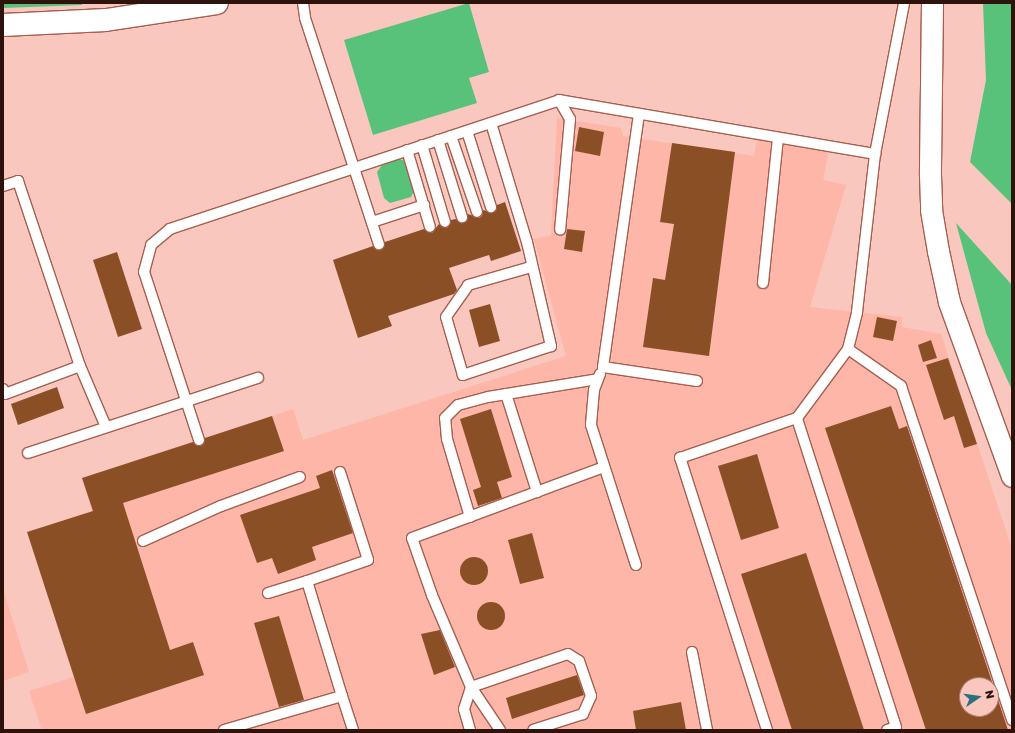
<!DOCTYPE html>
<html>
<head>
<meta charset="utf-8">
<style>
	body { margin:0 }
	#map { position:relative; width:1015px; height:733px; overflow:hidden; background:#f9c7bd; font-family:"Golos Text",sans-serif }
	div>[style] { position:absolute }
	.built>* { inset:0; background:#fdb6a7 }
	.green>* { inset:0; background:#58c27b }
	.building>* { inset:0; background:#8b4f26 }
	.round { border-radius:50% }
	.roads { filter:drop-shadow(1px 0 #a65e4f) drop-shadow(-1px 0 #a65e4f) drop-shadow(0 1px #a65e4f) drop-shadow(0 -1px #a65e4f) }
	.service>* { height:10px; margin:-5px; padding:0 5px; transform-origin:5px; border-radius:5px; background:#fff }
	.minor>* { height:21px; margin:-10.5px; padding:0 10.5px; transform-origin:10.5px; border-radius:10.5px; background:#fff }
	.secondary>* { height:22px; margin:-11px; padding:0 11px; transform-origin:11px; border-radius:11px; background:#fff }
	span { translate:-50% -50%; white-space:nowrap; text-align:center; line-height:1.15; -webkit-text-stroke:4px #f9c7bd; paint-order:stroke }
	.frame { position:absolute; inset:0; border:4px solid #2e120c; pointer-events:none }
	.north { position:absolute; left:959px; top:677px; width:40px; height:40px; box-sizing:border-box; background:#f9c7bd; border:1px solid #a87f76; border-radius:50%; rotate:77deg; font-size:11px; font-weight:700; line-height:16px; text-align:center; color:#2e120c }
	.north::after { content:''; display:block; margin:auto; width:14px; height:18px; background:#296f7d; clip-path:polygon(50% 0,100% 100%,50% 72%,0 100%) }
</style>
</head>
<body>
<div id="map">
	<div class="built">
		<i style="clip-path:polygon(evenodd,557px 118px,621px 128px,623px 136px,754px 156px,757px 139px,829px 150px,823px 180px,846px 185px,810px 307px,902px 317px,902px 327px,941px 334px,1012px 549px,1012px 730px,42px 730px,29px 691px,74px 677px,92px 511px,82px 478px,293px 409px,303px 440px,566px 356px,534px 239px,551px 235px,557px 118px,967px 685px,991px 685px,991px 709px,967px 709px,967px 685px)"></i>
		<i style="clip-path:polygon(3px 589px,29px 672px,3px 681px)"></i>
	</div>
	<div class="green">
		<i style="clip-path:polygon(3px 3px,82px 3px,82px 5px,3px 8px)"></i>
		<i style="clip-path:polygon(469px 3px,489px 72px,469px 78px,477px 103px,373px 135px,344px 40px)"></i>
		<i style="clip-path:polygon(983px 3px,1012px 3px,1012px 204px,970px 162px,986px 80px)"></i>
		<i style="clip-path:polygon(399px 159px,405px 161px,414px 191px,411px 197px,390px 203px,384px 198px,377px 172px,382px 165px)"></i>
		<i style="clip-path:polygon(956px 223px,1012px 285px,1012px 390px,986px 333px)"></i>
	</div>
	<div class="building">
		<i style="clip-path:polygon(579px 127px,604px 132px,600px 156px,575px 151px)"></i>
		<i style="clip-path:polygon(672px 143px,735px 152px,709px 356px,643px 347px,653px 278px,665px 280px,674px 224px,660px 222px)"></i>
		<i style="clip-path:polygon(505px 202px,521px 251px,491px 261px,489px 255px,449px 268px,457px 290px,454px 294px,388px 316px,392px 326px,358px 338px,333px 260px,373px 246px,381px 250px,385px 242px,424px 229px,432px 233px,439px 224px,447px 228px,451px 220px,456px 219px,460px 223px,464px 223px,468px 214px,479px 218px,482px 216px,483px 210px,493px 213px,497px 205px)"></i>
		<i style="clip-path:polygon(567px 229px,585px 231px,582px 252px,564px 249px)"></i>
		<i style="clip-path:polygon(117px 252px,142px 329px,118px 337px,93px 260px)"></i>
		<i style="clip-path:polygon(490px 304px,500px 341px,479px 347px,469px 310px)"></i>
		<i style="clip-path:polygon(877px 317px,897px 321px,893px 341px,873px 337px)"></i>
		<i style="clip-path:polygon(931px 340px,937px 358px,923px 362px,918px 345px)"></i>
		<i style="clip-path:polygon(948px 358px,977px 444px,964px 448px,954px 416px,944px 420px,926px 365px)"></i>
		<i style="clip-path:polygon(57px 387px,64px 408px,18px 425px,11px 404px)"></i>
		<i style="clip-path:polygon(evenodd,891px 406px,899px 429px,907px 426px,1008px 730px,926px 730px,825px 428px,891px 406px,967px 685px,991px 685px,991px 709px,967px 709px,967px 685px)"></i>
		<i style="clip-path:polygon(491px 409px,512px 477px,497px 482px,502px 498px,478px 506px,473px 490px,481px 487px,460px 419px)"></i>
		<i style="clip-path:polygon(272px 416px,284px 451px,123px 503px,170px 650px,193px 642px,204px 675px,86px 714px,27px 532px,93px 511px,82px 478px,193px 442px,201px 446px,205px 438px)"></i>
		<i style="clip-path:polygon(757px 454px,779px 528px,741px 540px,718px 466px)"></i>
		<i style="clip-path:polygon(332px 470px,353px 533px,312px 547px,316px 560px,278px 574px,272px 558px,257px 563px,240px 515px,320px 488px,316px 476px)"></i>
		<i style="clip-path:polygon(532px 533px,544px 578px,520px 584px,508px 540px)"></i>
		<i style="clip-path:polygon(806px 553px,864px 730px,792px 730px,741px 574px)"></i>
		<i class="round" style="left:460px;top:557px;width:28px;height:28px"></i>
		<i class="round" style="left:477px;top:602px;width:28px;height:28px"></i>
		<i style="clip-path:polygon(279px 616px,304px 700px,279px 707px,254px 623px)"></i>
		<i style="clip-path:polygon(440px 630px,455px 667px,434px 675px,421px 634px)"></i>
		<i style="clip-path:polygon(577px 675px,584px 695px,512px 719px,506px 698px)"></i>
		<i style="clip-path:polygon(681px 702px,686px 730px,636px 730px,633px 711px)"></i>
	</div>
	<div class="roads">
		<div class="service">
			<i style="left:303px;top:3px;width:15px;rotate:82deg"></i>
			<i style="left:305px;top:18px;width:238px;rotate:71.9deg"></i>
			<i style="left:559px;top:100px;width:22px;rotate:60deg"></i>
			<i style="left:570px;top:119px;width:111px;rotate:95.1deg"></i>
			<i style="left:639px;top:114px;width:256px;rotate:98.1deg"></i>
			<i style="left:603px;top:367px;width:95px;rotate:8.5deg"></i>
			<i style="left:491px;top:123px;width:124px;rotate:73.2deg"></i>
			<i style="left:527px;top:242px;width:107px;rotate:77deg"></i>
			<i style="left:551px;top:346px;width:93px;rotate:161.8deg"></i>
			<i style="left:463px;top:375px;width:60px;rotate:-106.3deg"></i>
			<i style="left:446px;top:317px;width:39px;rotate:-55deg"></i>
			<i style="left:468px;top:285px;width:66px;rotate:-15.9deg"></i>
			<i style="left:467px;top:131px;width:80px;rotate:72.5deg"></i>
			<i style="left:451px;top:136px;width:80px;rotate:71.1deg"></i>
			<i style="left:438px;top:140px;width:81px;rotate:72.7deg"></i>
			<i style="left:422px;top:145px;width:80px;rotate:73.4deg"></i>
			<i style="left:407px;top:150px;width:80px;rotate:73.4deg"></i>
			<i style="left:3px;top:186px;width:16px;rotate:-18deg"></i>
			<i style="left:18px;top:181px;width:195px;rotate:71.5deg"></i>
			<i style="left:80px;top:366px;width:66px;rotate:66.9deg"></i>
			<i style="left:372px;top:222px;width:55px;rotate:-18.1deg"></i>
			<i style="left:763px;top:283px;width:146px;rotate:-84.1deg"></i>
			<i style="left:848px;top:349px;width:65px;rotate:34.9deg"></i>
			<i style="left:901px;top:386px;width:352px;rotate:71.6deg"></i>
			<i style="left:600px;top:374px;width:17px;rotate:111deg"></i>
			<i style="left:594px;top:390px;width:35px;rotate:95deg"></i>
			<i style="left:591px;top:425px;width:147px;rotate:72.2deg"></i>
			<i style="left:3px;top:389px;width:5px;rotate:68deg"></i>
			<i style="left:5px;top:394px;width:80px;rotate:-20.5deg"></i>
			<i style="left:506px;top:394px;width:103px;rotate:72.4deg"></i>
			<i style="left:199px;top:440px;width:177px;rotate:-108.1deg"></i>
			<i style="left:144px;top:272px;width:28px;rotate:-75deg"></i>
			<i style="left:151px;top:245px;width:25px;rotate:-40deg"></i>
			<i style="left:170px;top:229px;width:410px;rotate:-18.3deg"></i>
			<i style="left:559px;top:100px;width:321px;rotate:9.7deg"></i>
			<i style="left:28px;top:453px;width:242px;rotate:-18.1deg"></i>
			<i style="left:340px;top:472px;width:92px;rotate:72.3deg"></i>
			<i style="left:368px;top:560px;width:65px;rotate:161deg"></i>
			<i style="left:307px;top:581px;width:120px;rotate:73.1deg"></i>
			<i style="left:470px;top:517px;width:81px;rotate:-106.4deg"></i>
			<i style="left:447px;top:439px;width:21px;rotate:-95deg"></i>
			<i style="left:445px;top:418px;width:18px;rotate:-45deg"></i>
			<i style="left:458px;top:405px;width:31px;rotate:-15deg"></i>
			<i style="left:488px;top:397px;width:111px;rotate:-9.3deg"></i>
			<i style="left:143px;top:541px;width:85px;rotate:-24.2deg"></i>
			<i style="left:221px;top:506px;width:84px;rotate:-20.2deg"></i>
			<i style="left:268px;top:593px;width:41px;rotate:-17.1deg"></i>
			<i style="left:692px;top:652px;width:79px;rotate:79.1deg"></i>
			<i style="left:224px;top:730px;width:123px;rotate:-16.1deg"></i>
			<i style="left:342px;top:696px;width:36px;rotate:72deg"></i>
			<i style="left:470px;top:730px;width:22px;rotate:-106deg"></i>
			<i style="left:464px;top:709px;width:23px;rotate:-72deg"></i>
			<i style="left:471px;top:687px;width:102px;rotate:-18.8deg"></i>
			<i style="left:568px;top:654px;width:13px;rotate:32deg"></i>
			<i style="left:579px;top:661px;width:37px;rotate:71deg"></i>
			<i style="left:591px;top:696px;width:20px;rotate:114deg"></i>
			<i style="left:583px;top:714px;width:52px;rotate:162.3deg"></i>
			<i style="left:500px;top:730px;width:52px;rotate:-124deg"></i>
			<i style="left:471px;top:687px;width:100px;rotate:-113deg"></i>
			<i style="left:432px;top:595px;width:60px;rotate:-109.3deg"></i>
			<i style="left:412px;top:538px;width:205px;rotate:-20.3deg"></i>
			<i style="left:767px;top:730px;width:286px;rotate:-107.7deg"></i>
			<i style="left:680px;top:458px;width:124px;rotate:-18.9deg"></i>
			<i style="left:887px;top:730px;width:9px;rotate:-18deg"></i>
			<i style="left:896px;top:727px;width:324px;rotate:-107.8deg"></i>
			<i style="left:797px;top:418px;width:86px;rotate:-53.5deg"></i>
			<i style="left:848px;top:349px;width:38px;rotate:-76deg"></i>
			<i style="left:857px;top:312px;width:159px;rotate:-83.5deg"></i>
			<i style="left:875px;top:154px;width:154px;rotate:-79.1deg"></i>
		</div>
		<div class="minor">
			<i style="left:932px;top:3px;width:172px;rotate:90.7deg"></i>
			<i style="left:930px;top:175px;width:35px;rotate:88deg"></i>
			<i style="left:931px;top:210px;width:42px;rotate:80.3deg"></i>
			<i style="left:938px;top:251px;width:52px;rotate:77.8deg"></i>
			<i style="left:949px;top:302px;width:185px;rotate:70.1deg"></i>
		</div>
		<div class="secondary">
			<i style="left:3px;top:25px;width:103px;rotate:-2.8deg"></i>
			<i style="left:106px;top:20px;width:112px;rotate:-8.7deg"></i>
		</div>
	</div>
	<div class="frame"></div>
	<div class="north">N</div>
</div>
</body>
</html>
